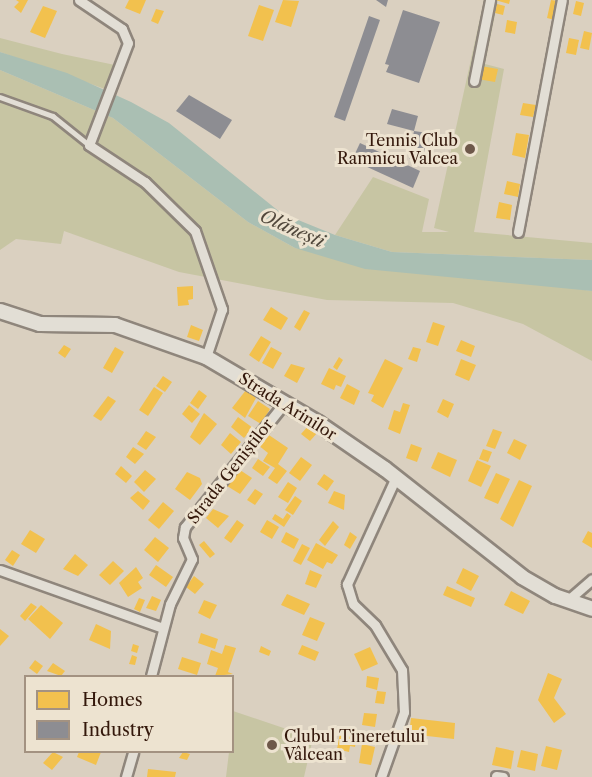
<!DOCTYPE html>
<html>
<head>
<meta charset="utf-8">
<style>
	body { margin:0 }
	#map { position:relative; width:592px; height:777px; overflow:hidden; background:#dad0c0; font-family:"Libre Caslon Text",serif }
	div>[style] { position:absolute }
	.green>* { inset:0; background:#c7c5a3 }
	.water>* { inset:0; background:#aabfb3 }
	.homes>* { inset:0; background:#f2c14e }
	.industry>* { inset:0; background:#8d8d92 }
	.roads { filter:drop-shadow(2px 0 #8f867c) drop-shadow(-2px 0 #8f867c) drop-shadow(0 2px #8f867c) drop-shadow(0 -2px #8f867c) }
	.lane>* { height:4.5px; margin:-2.25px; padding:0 2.25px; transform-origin:2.25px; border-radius:2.25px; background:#e2ded5 }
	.street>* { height:9px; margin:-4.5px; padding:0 4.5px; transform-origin:4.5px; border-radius:4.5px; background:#e2ded5 }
	.secondary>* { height:14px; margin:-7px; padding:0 7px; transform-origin:7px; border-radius:7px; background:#e2ded5 }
	.dots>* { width:16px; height:16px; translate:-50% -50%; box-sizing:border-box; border:3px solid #ede3d0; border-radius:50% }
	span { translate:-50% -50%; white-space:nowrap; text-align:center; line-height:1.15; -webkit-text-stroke:6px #ede3d0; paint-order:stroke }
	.poi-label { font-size:16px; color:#34180b }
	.right { translate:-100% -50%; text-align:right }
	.left { translate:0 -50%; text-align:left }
	.street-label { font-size:16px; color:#34180b }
	.water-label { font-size:18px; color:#51483c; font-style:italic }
	.legend { position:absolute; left:24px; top:675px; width:210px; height:78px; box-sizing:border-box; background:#ede3d0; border:2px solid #a39281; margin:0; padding:8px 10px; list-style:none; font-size:18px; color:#34180b }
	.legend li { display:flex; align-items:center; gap:12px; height:30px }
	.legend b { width:30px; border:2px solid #a39281 }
</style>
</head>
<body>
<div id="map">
	<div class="green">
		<i style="clip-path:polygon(484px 0,498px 0,485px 64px,504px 69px,474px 232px,592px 243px,592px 260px,392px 252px,335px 235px,373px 177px,429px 199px,422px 232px,449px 232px,434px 228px)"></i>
		<i style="clip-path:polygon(0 38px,62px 54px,115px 65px,105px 89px,0 52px)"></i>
		<i style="clip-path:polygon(0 70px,113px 118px,248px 222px,295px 248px,592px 291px,592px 361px,523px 324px,453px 303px,327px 300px,179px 272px,64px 231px,61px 244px,16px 239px,0 250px)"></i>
		<i style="clip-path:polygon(233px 711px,313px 738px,304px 777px,226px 777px,229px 752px,232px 752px)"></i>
	</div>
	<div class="water">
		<i style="clip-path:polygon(0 52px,67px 73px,131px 102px,169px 123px,281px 213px,335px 235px,392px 252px,592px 260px,592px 291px,365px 269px,295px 248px,248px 222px,113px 118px,0 70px)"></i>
	</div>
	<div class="homes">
		<i style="clip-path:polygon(16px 0,28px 0,21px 13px,14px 7px,19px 2px)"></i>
		<i style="clip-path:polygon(129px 0,146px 0,140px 14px,125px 8px)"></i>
		<i style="clip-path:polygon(283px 0,299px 1px,291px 27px,275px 22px)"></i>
		<i style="clip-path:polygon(495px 0,510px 0,509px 4px)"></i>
		<i style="clip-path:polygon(551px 0,559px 1px,555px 20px,547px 18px)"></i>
		<i style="clip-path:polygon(576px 1px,584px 3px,581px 16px,573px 14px)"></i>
		<i style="clip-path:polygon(497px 4px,505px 6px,503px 15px,495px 13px)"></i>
		<i style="clip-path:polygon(259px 5px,274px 10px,263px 41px,248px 36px)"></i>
		<i style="clip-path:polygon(43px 6px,57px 11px,45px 38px,30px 32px)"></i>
		<i style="clip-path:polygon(156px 9px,164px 11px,158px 24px,151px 21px)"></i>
		<i style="clip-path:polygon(507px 20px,517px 22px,515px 34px,505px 32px)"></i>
		<i style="clip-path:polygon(584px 31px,592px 33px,589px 50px,580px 48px)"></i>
		<i style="clip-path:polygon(569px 38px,579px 40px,576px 55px,566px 53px)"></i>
		<i style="clip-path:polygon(481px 66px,498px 69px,495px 82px,478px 79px)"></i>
		<i style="clip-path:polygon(523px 103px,536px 105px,533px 117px,520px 115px)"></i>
		<i style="clip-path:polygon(516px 133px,529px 135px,525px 158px,512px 155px)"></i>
		<i style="clip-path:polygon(507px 181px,520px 184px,518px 197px,504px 194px)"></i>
		<i style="clip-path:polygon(499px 202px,512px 205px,510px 220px,496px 218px)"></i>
		<i style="clip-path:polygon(193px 286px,193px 299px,188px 300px,189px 305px,178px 306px,177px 287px)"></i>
		<i style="clip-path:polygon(271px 307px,288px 318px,281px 330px,263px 320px)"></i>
		<i style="clip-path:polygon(304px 310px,310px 313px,300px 331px,294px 327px)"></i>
		<i style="clip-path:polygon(433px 322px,445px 326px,438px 346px,426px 342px)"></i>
		<i style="clip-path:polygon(191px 325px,203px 330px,199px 341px,187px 337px)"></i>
		<i style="clip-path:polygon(261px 336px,271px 342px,259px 362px,249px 355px)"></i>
		<i style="clip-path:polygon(461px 340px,475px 346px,471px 357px,456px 351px)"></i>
		<i style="clip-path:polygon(64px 345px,71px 349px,65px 358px,58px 353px)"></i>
		<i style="clip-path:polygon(115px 347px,124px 352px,112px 373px,103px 368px)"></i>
		<i style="clip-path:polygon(271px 347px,282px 353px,273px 369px,262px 363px)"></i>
		<i style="clip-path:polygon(413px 347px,421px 349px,417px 362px,408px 359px)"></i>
		<i style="clip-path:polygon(339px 357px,343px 360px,337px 370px,333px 367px)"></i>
		<i style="clip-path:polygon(385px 359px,403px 368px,383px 408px,371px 401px,374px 395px,368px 393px)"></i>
		<i style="clip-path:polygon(461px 359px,476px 365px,469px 381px,455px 375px)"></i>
		<i style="clip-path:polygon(291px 364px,305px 368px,297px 383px,284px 376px)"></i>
		<i style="clip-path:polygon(329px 368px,346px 376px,341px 387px,336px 385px,334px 390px,321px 384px)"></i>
		<i style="clip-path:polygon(163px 376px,172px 382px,165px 392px,156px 386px)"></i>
		<i style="clip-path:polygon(347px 384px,360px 391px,354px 405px,340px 398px)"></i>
		<i style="clip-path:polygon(154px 387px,163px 393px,148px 416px,139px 410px)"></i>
		<i style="clip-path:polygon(199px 390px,207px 396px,198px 409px,190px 403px)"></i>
		<i style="clip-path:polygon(246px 390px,256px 398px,245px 418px,232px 408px)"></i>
		<i style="clip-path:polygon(108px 396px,116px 401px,101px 421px,93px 416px)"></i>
		<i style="clip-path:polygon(443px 399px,454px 404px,448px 418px,437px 412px)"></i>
		<i style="clip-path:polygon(258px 401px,270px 409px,261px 424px,248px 416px)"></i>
		<i style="clip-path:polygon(403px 403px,410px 405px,400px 434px,388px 429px,394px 410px,400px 412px)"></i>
		<i style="clip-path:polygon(189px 405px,200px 414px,192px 423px,182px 414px)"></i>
		<i style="clip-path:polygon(204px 413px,217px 424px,200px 445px,190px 437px)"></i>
		<i style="clip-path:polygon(238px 417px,253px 428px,244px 438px,231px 427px)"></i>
		<i style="clip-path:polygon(309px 425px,318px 432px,310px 441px,301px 434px)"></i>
		<i style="clip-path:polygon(493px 429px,502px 432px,495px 449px,486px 446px)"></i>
		<i style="clip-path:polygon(146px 431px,156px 437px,146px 450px,137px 444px)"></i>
		<i style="clip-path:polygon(230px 433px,241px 442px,231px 454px,221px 445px)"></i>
		<i style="clip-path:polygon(266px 433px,288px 448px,278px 464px,287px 471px,277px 484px,268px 478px,275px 468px,263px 461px,268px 453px,258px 445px)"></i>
		<i style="clip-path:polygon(514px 439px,527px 445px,520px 460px,507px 453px)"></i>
		<i style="clip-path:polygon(411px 444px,422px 448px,417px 462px,406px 458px)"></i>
		<i style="clip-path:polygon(133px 447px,144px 454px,135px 464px,126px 457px)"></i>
		<i style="clip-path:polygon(483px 449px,492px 452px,488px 462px,479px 459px)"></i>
		<i style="clip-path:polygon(438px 452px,457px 460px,450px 477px,431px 468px)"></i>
		<i style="clip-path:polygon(301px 457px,312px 465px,300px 481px,289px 473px)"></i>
		<i style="clip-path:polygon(258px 459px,270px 467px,263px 476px,252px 468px)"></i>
		<i style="clip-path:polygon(477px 460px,491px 466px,481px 487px,468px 481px)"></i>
		<i style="clip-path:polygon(121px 466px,132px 476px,126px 483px,115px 474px)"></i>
		<i style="clip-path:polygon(145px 470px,156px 479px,144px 492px,134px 482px)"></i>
		<i style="clip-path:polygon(240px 470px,252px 478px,240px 494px,227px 486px)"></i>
		<i style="clip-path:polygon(187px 472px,200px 478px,202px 484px,190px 500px,175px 489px)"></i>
		<i style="clip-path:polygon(496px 473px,510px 479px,498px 504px,484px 498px)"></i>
		<i style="clip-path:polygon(324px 474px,334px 481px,327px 491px,317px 484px)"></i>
		<i style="clip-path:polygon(519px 480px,532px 486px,513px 527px,500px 519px)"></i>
		<i style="clip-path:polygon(288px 482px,297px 488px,288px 503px,278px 497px)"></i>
		<i style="clip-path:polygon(255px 489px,263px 494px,255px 505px,247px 500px)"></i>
		<i style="clip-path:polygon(138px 491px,150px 501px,143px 510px,130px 498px)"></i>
		<i style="clip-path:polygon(334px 491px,345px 495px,344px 510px,328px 503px)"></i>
		<i style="clip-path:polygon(295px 496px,302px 501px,293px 515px,285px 510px)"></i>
		<i style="clip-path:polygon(163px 502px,174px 511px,159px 529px,148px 520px)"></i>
		<i style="clip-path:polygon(213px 509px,229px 516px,218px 528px,206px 518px)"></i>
		<i style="clip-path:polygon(287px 513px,291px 516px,284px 527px,272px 519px,275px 514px,283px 519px)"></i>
		<i style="clip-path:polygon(237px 520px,244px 525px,231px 543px,224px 538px)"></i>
		<i style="clip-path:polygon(267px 520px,279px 527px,272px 539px,260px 532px)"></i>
		<i style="clip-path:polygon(333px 521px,339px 527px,325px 546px,319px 540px)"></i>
		<i style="clip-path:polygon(30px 530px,45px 539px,36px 553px,21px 544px)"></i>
		<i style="clip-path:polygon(588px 531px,592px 533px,592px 548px,582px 542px)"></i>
		<i style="clip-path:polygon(286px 532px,299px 539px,294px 549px,281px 542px)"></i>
		<i style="clip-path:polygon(350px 532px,357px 537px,350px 549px,344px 545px)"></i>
		<i style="clip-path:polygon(155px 537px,169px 548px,158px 562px,144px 550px)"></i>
		<i style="clip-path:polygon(204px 541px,215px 554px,210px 558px,199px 545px)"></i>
		<i style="clip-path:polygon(316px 543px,338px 555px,332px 564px,327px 562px,323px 569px,307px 560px)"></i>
		<i style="clip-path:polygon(302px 544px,310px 548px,301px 565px,293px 561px)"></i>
		<i style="clip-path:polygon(12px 550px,20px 555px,13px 566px,5px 560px)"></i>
		<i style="clip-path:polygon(75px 554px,88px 565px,78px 576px,63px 569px)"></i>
		<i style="clip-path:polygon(113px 561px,124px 571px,110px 585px,99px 575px)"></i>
		<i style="clip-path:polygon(156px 565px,173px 577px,166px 587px,149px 575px)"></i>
		<i style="clip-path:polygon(136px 567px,143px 578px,138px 582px,142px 588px,128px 597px,119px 583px)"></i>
		<i style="clip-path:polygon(463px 568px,479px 576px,471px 591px,456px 583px)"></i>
		<i style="clip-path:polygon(310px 570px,322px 575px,316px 588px,305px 584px)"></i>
		<i style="clip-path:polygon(194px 576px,204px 584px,195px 594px,186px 587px)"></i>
		<i style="clip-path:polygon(447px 586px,475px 598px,471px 607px,443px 595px)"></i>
		<i style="clip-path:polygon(511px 591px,530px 601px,523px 614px,504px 605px)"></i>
		<i style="clip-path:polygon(287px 594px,310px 604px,304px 615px,281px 605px)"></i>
		<i style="clip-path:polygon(152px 596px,161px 600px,156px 611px,146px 608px)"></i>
		<i style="clip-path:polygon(139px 598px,145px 600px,140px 612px,134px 609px)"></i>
		<i style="clip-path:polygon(204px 600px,217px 605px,210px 619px,198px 613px)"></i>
		<i style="clip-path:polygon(31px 603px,37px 607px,25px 621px,20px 616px)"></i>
		<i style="clip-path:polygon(41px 605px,63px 623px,50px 639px,28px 619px)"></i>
		<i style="clip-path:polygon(310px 617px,325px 623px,317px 641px,302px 635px)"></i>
		<i style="clip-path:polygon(96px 624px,111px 631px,110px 649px,89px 640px)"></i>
		<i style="clip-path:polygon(0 629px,9px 636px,0 646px)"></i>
		<i style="clip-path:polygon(201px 633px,218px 639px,215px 649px,198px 643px)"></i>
		<i style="clip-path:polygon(133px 644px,139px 646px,137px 653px,131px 651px)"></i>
		<i style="clip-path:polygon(225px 645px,236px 648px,228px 672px,233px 674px,215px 676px,218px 668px,207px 664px,211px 650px,222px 654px)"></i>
		<i style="clip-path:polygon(302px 645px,319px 652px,315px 661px,298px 654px)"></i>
		<i style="clip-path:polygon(261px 646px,271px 651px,269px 656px,259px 652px)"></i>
		<i style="clip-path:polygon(370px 647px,378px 664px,362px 671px,354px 654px)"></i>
		<i style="clip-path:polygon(132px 655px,137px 657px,135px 665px,129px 664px)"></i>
		<i style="clip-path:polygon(182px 657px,201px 663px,197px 675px,178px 669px)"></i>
		<i style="clip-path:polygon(35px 660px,43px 666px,37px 674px,29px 668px)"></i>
		<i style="clip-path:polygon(53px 663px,65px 671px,61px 676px,47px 671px)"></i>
		<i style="clip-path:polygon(548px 673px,562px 679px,554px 698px,566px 714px,554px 723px,538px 700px)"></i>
		<i style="clip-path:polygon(367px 676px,379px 678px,377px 690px,366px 687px)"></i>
		<i style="clip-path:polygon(377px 691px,386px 692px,384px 704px,375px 703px)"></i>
		<i style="clip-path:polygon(364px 713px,377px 714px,375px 727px,362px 725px)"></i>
		<i style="clip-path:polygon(411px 718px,455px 723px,454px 739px,409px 734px)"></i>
		<i style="clip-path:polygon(340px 733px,357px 736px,355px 747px,350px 746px,349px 752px,337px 749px)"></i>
		<i style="clip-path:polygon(362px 744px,375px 747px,371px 765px,359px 763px)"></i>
		<i style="clip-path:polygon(546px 746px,562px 750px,557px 770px,541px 766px)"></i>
		<i style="clip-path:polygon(496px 747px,514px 751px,511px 769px,492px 765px)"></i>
		<i style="clip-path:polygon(521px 750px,538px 754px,535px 771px,517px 767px)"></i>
		<i style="clip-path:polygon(53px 752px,63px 757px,52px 770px,43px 763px)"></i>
		<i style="clip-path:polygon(79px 752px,101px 752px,96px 765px,77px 757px)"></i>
		<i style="clip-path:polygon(183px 752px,190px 754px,187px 760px,179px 758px)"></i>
		<i style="clip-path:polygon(148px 769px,176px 772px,175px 777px,147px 777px)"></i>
	</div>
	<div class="industry">
		<i style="clip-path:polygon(376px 0,388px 0,386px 7px)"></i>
		<i style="clip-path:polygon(403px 10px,440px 22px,419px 83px,386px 72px,389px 65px,385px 64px)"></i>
		<i style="clip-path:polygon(369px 16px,380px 20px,345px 121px,334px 117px)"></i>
		<i style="clip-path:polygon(189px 95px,232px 120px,220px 139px,176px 111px)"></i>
		<i style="clip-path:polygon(392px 109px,418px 116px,414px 131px,387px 124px)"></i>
		<i style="clip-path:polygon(414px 131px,428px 133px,422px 161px,409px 159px)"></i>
		<i style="clip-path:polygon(360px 143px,420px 171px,413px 188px,352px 160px)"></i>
	</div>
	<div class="roads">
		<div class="lane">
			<i style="left:0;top:97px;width:56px;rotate:19.7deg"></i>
			<i style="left:53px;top:116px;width:45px;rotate:38.7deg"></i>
		</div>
		<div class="street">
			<i style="left:79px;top:0;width:52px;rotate:34deg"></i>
			<i style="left:122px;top:29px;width:15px;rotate:67deg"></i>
			<i style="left:128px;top:43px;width:109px;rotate:110.9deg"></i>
			<i style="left:89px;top:145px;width:67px;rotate:33.5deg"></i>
			<i style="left:145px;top:182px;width:70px;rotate:44.4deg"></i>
			<i style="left:195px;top:231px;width:83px;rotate:70.9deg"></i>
			<i style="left:222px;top:309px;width:51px;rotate:108.4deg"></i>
			<i style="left:474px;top:81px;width:83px;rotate:-78.8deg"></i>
			<i style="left:518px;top:232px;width:236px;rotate:-79.3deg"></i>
			<i style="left:0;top:570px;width:173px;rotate:19.6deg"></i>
			<i style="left:567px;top:601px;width:33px;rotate:-41deg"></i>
			<i style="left:151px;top:676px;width:74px;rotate:-75.2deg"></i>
			<i style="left:170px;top:604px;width:50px;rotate:-63.9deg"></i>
			<i style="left:192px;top:559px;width:23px;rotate:-113deg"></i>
			<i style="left:183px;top:538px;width:11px;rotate:-80deg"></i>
			<i style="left:185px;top:527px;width:160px;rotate:-51.3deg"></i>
			<i style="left:496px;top:776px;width:7px;rotate:8deg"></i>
			<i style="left:126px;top:777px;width:26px;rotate:-74deg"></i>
			<i style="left:381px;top:777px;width:69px;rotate:-70.5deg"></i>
			<i style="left:404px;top:712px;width:42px;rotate:-92.7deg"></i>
			<i style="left:402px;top:670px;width:52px;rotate:-121deg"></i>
			<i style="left:375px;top:625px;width:30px;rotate:-136deg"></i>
			<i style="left:353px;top:604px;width:21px;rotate:-107deg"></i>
			<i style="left:347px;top:584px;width:118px;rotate:-65.4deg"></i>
		</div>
		<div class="secondary">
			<i style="left:0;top:311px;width:42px;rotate:18deg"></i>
			<i style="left:40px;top:324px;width:75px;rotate:0.8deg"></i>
			<i style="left:115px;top:325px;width:96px;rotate:19.4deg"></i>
			<i style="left:206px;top:357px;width:130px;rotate:30.5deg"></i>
			<i style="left:318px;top:423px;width:81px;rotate:34.5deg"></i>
			<i style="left:385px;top:469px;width:174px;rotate:38.2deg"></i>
			<i style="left:522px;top:577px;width:38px;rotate:30deg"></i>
			<i style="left:555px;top:596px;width:39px;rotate:19deg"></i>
		</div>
	</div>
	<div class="dots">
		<i style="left:470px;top:149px;background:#6e584a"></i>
		<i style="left:272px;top:745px;background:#6e584a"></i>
	</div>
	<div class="poi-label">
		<span class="right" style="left:458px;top:149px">Tennis Club<br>Ramnicu Valcea</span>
		<span class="left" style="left:284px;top:745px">Clubul Tineretului<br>Vâlcean</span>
	</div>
	<div class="street-label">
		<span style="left:288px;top:406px;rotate:32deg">Strada Arinilor</span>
		<span style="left:230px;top:471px;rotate:-52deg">Strada Geniștilor</span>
	</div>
	<div class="water-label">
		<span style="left:292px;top:229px;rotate:24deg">Olănești</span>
	</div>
	<ul class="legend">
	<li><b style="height:16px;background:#f2c14e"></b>Homes</li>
	<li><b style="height:16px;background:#8d8d92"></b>Industry</li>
	</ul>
</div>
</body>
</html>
